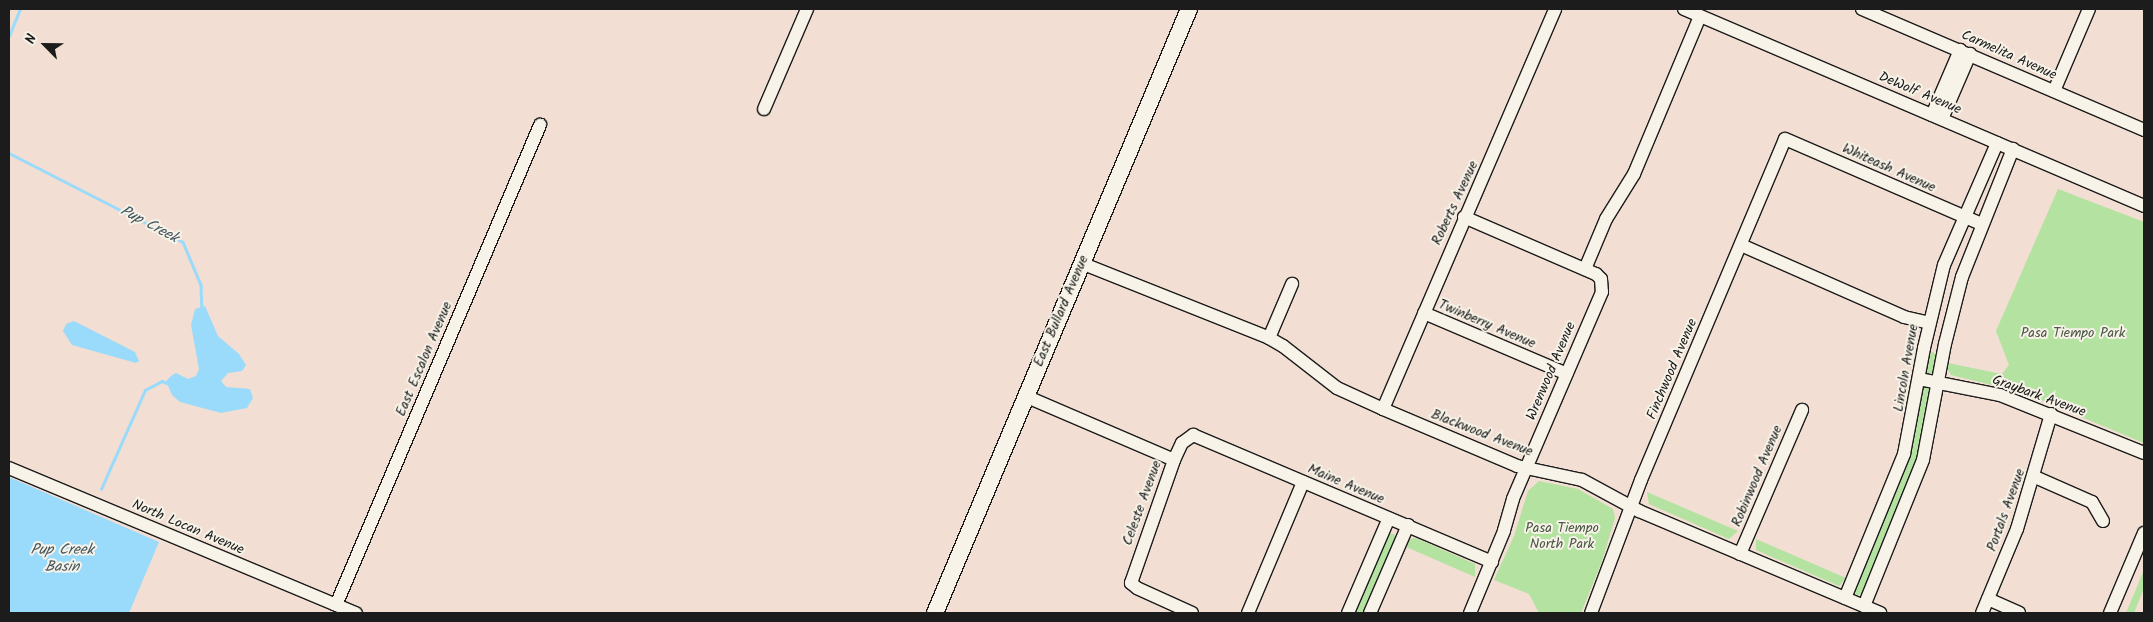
<!DOCTYPE html>
<html>
<head>
<meta charset="utf-8">
<style>
	body { margin:0 }
	#map { position:relative; width:2153px; height:622px; overflow:hidden; background:#f2ded2; font-family:Kalam,sans-serif }
	div>[style] { position:absolute }
	.green>* { inset:0; background:#b3e2a1 }
	.water>* { inset:0; background:#9adbfc }
	.stream>* { height:2.5px; margin:-1.25px; padding:0 1.25px; transform-origin:1.25px; border-radius:1.25px; background:#9adbfc }
	.roads { filter:drop-shadow(1px 0 #1c1c1c) drop-shadow(-1px 0 #1c1c1c) drop-shadow(0 1px #1c1c1c) drop-shadow(0 -1px #1c1c1c) }
	.minor>* { height:12px; margin:-6px; padding:0 6px; transform-origin:6px; border-radius:6px; background:#f7f3e8 }
	.major>* { height:16px; margin:-8px; padding:0 8px; transform-origin:8px; border-radius:8px; background:#f7f3e8 }
	span { translate:-50% -50%; white-space:nowrap; text-align:center; line-height:1.15; -webkit-text-stroke:4px #f7f3e8; paint-order:stroke }
	.street-label { font-size:14px; color:#1c1c1c }
	.park-label { font-size:14px; color:#495744 }
	.water-label { font-size:15px; color:#42555f; font-style:italic }
	.frame { position:absolute; inset:0; border:10px solid #1c1c1c; pointer-events:none }
	.north { position:absolute; left:20px; top:20px; width:50px; height:50px; -webkit-text-stroke:4px #f7f3e8; paint-order:stroke; rotate:293deg; font-size:14px; font-weight:700; line-height:20px; text-align:center; color:#1c1c1c }
	.north::after { content:''; display:block; margin:auto; width:18px; height:22px; background:#1c1c1c; clip-path:polygon(50% 0,100% 100%,50% 72%,0 100%) }
</style>
</head>
<body>
<div id="map">
	<div class="green">
		<i style="clip-path:polygon(2058px 189px,2144px 222px,2144px 443px,2021px 392px,1951px 375px,1947px 368px,1948px 363px,2002px 374px,2009px 365px,1996px 331px)"></i>
		<i style="clip-path:polygon(1933px 352px,1938px 357px,1931px 406px,1912px 477px,1863px 594px,1857px 595px,1852px 590px,1902px 472px,1914px 435px,1928px 355px)"></i>
		<i style="clip-path:polygon(1539px 481px,1578px 489px,1613px 509px,1615px 518px,1602px 561px,1581px 613px,1539px 613px,1529px 594px,1494px 580px,1514px 536px,1528px 491px)"></i>
		<i style="clip-path:polygon(1647px 492px,1738px 531px,1729px 539px,1649px 504px)"></i>
		<i style="clip-path:polygon(1387px 533px,1394px 534px,1396px 538px,1365px 613px,1351px 613px)"></i>
		<i style="clip-path:polygon(1416px 538px,1475px 564px,1475px 577px,1404px 546px,1410px 539px)"></i>
		<i style="clip-path:polygon(1756px 539px,1846px 578px,1839px 586px,1756px 550px)"></i>
		<i style="clip-path:polygon(2144px 570px,2144px 588px,2134px 613px,2126px 613px)"></i>
	</div>
	<div class="water">
		<i style="clip-path:polygon(205px 306px,218px 336px,239px 354px,246px 365px,242px 371px,228px 373px,221px 381px,226px 387px,250px 389px,253px 398px,247px 408px,221px 413px,180px 402px,172px 395px,166px 381px,171px 376px,176px 373px,188px 379px,196px 376px,199px 369px,191px 325px,195px 309px)"></i>
		<i style="clip-path:polygon(74px 321px,135px 352px,139px 361px,136px 363px,72px 345px,63px 331px,66px 324px)"></i>
		<i style="clip-path:polygon(9px 477px,159px 542px,129px 613px,9px 613px)"></i>
	</div>
	<div class="stream">
		<i style="left:9px;top:36px;width:29px;rotate:-68deg"></i>
		<i style="left:9px;top:153px;width:195px;rotate:27.1deg"></i>
		<i style="left:183px;top:242px;width:47px;rotate:67.3deg"></i>
		<i style="left:201px;top:285px;width:23px;rotate:88deg"></i>
		<i style="left:101px;top:489px;width:108px;rotate:-66deg"></i>
		<i style="left:145px;top:390px;width:19px;rotate:-28deg"></i>
		<i style="left:162px;top:381px;width:8px;rotate:23deg"></i>
	</div>
	<div class="roads">
		<div class="minor">
			<i style="left:1684px;top:9px;width:500px;rotate:23.18deg"></i>
			<i style="left:1862px;top:9px;width:307px;rotate:23.2deg"></i>
			<i style="left:2054px;top:91px;width:89px;rotate:-66.9deg"></i>
			<i style="left:764px;top:109px;width:109px;rotate:-66.7deg"></i>
			<i style="left:1932px;top:115px;width:71px;rotate:-66.7deg"></i>
			<i style="left:1942px;top:119px;width:71px;rotate:-66.7deg"></i>
			<i style="left:1464px;top:217px;width:144px;rotate:23.4deg"></i>
			<i style="left:1596px;top:274px;width:7px;rotate:45deg"></i>
			<i style="left:1601px;top:279px;width:13px;rotate:86deg"></i>
			<i style="left:1602px;top:292px;width:225px;rotate:113.3deg"></i>
			<i style="left:1513px;top:499px;width:33px;rotate:106deg"></i>
			<i style="left:1504px;top:531px;width:89px;rotate:112.5deg"></i>
			<i style="left:1741px;top:245px;width:178px;rotate:23.8deg"></i>
			<i style="left:1904px;top:317px;width:26px;rotate:13deg"></i>
			<i style="left:1081px;top:263px;width:202px;rotate:21.7deg"></i>
			<i style="left:1269px;top:338px;width:16px;rotate:30deg"></i>
			<i style="left:1283px;top:346px;width:68px;rotate:37.9deg"></i>
			<i style="left:1337px;top:388px;width:51px;rotate:24.5deg"></i>
			<i style="left:1383px;top:409px;width:146px;rotate:23deg"></i>
			<i style="left:1517px;top:466px;width:66px;rotate:12.2deg"></i>
			<i style="left:1582px;top:480px;width:65px;rotate:28.5deg"></i>
			<i style="left:1639px;top:511px;width:262px;rotate:22.9deg"></i>
			<i style="left:1585px;top:269px;width:54px;rotate:-67.2deg"></i>
			<i style="left:1606px;top:219px;width:53px;rotate:-58.1deg"></i>
			<i style="left:1634px;top:174px;width:171px;rotate:-67.3deg"></i>
			<i style="left:1424px;top:313px;width:155px;rotate:23.1deg"></i>
			<i style="left:1269px;top:338px;width:59px;rotate:-66.9deg"></i>
			<i style="left:1919px;top:379px;width:83px;rotate:11.2deg"></i>
			<i style="left:2000px;top:395px;width:155px;rotate:21.9deg"></i>
			<i style="left:1025px;top:396px;width:162px;rotate:23.2deg"></i>
			<i style="left:1383px;top:409px;width:435px;rotate:-66.7deg"></i>
			<i style="left:9px;top:468px;width:376px;rotate:22.7deg"></i>
			<i style="left:2035px;top:477px;width:62px;rotate:23.7deg"></i>
			<i style="left:2092px;top:502px;width:22px;rotate:60deg"></i>
			<i style="left:1740px;top:554px;width:157px;rotate:-66.7deg"></i>
			<i style="left:1845px;top:598px;width:156px;rotate:-67.7deg"></i>
			<i style="left:1904px;top:454px;width:108px;rotate:-79.3deg"></i>
			<i style="left:1924px;top:348px;width:85px;rotate:-76.5deg"></i>
			<i style="left:1944px;top:265px;width:133px;rotate:-66.5deg"></i>
			<i style="left:1988px;top:599px;width:34px;rotate:24deg"></i>
			<i style="left:336px;top:605px;width:522px;rotate:-66.97deg"></i>
			<i style="left:1864px;top:606px;width:157px;rotate:-68deg"></i>
			<i style="left:1923px;top:460px;width:118px;rotate:-79.3deg"></i>
			<i style="left:1945px;top:344px;width:69px;rotate:-75.8deg"></i>
			<i style="left:1962px;top:277px;width:138px;rotate:-68.3deg"></i>
			<i style="left:1192px;top:613px;width:60px;rotate:-155.6deg"></i>
			<i style="left:1137px;top:588px;width:8px;rotate:-140deg"></i>
			<i style="left:1131px;top:583px;width:130px;rotate:-70.7deg"></i>
			<i style="left:1174px;top:460px;width:19px;rotate:-65deg"></i>
			<i style="left:1182px;top:443px;width:14px;rotate:-36deg"></i>
			<i style="left:1193px;top:435px;width:325px;rotate:23deg"></i>
			<i style="left:1248px;top:613px;width:142px;rotate:-67.2deg"></i>
			<i style="left:1348px;top:613px;width:103px;rotate:-66.7deg"></i>
			<i style="left:1370px;top:613px;width:96px;rotate:-66.6deg"></i>
			<i style="left:1591px;top:613px;width:142px;rotate:-69.4deg"></i>
			<i style="left:1641px;top:480px;width:370px;rotate:-67.1deg"></i>
			<i style="left:1785px;top:139px;width:214px;rotate:23.4deg"></i>
			<i style="left:1982px;top:613px;width:91px;rotate:-67.4deg"></i>
			<i style="left:2017px;top:529px;width:120px;rotate:-73.5deg"></i>
			<i style="left:2110px;top:613px;width:87px;rotate:-67deg"></i>
		</div>
		<div class="major">
			<i style="left:935px;top:613px;width:655px;rotate:-67.19deg"></i>
		</div>
	</div>
	<div class="street-label">
		<span style="left:2009px;top:55px;rotate:24deg">Carmelita Avenue</span>
		<span style="left:1920px;top:93px;rotate:23deg">DeWolf Avenue</span>
		<span style="left:1889px;top:168px;rotate:24deg">Whiteash Avenue</span>
		<span style="left:1455px;top:203px;rotate:-65deg">Roberts Avenue</span>
		<span style="left:1061px;top:311px;rotate:-67deg">East Bullard Avenue</span>
		<span style="left:1487px;top:324px;rotate:23deg">Twinberry Avenue</span>
		<span style="left:424px;top:359px;rotate:-67deg">East Escalon Avenue</span>
		<span style="left:1906px;top:368px;rotate:-80deg">Lincoln Avenue</span>
		<span style="left:1672px;top:369px;rotate:-67deg">Finchwood Avenue</span>
		<span style="left:1551px;top:371px;rotate:-67deg">Wrenwood Avenue</span>
		<span style="left:2039px;top:396px;rotate:20deg">Graybark Avenue</span>
		<span style="left:1482px;top:433px;rotate:21deg">Blackwood Avenue</span>
		<span style="left:1757px;top:476px;rotate:-67deg">Robinwood Avenue</span>
		<span style="left:1346px;top:484px;rotate:23deg">Maine Avenue</span>
		<span style="left:1142px;top:503px;rotate:-70deg">Celeste Avenue</span>
		<span style="left:2006px;top:510px;rotate:-70deg">Portals Avenue</span>
		<span style="left:188px;top:527px;rotate:23deg">North Locan Avenue</span>
	</div>
	<div class="park-label">
		<span style="left:2073px;top:333px">Pasa Tiempo Park</span>
		<span style="left:1562px;top:536px">Pasa Tiempo<br>North Park</span>
	</div>
	<div class="water-label">
		<span style="left:149px;top:225px;rotate:28deg">Pup Creek</span>
		<span style="left:62px;top:559px">Pup Creek<br>Basin</span>
	</div>
	<div class="frame"></div>
	<div class="north">N</div>
</div>
</body>
</html>
